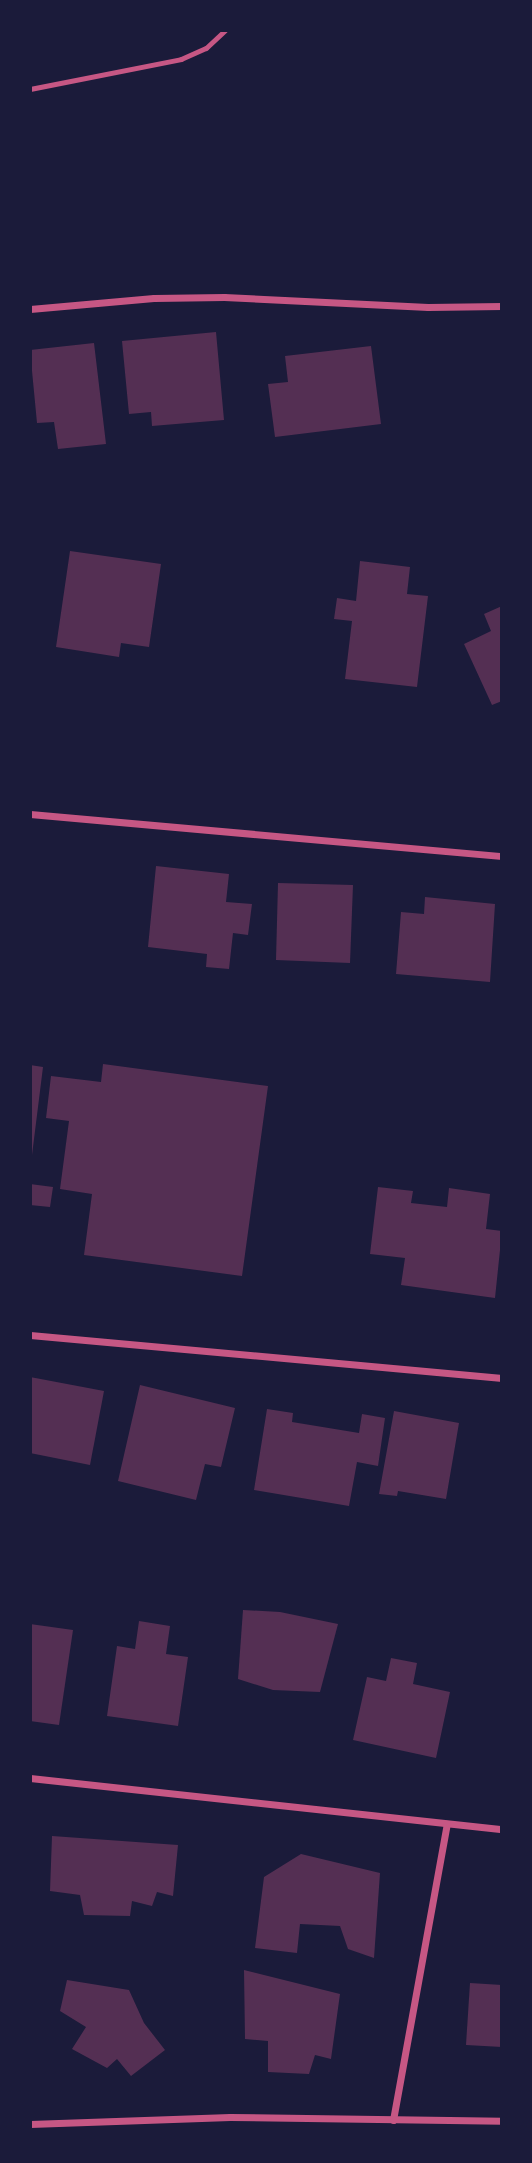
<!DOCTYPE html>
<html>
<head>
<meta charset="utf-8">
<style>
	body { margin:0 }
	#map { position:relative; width:532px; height:2163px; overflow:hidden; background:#1b1b3a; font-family:Karla,sans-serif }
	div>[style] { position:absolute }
	.building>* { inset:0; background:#542f53 }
	.service>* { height:5px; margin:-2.5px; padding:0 2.5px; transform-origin:2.5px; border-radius:2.5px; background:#c65784 }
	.minor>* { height:7px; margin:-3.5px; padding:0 3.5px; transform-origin:3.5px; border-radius:3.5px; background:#c65784 }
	span { translate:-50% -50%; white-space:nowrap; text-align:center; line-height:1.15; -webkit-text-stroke:7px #1b1b3a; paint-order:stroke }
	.frame { position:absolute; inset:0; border:32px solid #1b1b3a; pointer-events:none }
</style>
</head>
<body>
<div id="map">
	<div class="building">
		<i style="clip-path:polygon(216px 332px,224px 420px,152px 426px,151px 412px,129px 414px,122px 341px)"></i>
		<i style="clip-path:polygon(94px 343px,106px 444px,58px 449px,54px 422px,37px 423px,30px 350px)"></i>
		<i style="clip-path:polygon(371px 346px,381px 424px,275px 437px,268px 384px,288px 382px,285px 356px)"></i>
		<i style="clip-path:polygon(70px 551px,161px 564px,149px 647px,121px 643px,119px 657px,56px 647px)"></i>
		<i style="clip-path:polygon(360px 561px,410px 567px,407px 594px,428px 596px,417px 687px,345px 679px,352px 621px,334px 619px,337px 598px,356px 601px)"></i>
		<i style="clip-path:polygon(502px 606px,502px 701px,492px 705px,464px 644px,491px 631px,484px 614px)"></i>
		<i style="clip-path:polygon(156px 866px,229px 874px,226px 902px,252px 904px,248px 935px,233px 933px,229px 969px,206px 967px,207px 954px,148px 947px)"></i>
		<i style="clip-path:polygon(278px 883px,353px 885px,350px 963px,276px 960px)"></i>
		<i style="clip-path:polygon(425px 897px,495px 904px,490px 982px,396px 974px,401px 912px,424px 914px)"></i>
		<i style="clip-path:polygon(103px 1064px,268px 1086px,242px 1276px,84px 1255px,92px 1194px,60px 1189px,69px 1121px,46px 1118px,51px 1076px,101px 1082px)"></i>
		<i style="clip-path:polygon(30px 1065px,43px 1067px,31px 1163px,30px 1163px)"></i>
		<i style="clip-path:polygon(30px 1184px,53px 1187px,50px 1207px,30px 1205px)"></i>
		<i style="clip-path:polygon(378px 1187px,413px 1191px,411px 1203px,447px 1207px,449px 1188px,490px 1194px,486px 1229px,502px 1231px,495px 1298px,401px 1285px,405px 1258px,370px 1254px)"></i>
		<i style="clip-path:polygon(30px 1377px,104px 1391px,90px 1465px,30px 1453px)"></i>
		<i style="clip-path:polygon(140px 1385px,235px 1408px,221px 1467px,205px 1464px,196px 1500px,118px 1481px)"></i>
		<i style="clip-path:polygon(267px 1409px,293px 1413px,292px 1422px,359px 1433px,362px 1414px,385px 1418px,378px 1466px,357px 1462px,349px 1506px,254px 1490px)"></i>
		<i style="clip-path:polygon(394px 1411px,459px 1423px,446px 1499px,398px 1491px,397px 1496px,379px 1494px)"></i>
		<i style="clip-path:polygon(243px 1610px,280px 1612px,338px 1624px,320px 1692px,273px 1690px,238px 1679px)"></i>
		<i style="clip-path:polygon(139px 1621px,170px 1626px,166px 1654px,188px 1657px,178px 1726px,107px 1716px,117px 1646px,135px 1649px)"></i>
		<i style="clip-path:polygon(30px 1624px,73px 1630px,59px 1725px,30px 1721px)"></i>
		<i style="clip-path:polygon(391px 1658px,417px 1663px,413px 1684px,450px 1692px,436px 1758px,353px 1740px,367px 1677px,386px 1681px)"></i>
		<i style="clip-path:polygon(52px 1836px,178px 1845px,173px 1896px,157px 1892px,152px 1906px,132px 1901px,130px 1916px,84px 1915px,80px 1895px,50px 1891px)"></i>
		<i style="clip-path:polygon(301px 1854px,380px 1873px,374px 1958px,348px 1949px,340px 1926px,300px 1924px,297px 1953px,255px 1948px,264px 1877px)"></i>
		<i style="clip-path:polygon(244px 1970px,340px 1994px,331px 2059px,315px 2055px,309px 2074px,268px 2072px,268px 2041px,245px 2039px)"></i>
		<i style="clip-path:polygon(67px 1980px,129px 1990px,144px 2023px,165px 2050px,131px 2076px,117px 2059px,107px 2068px,72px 2049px,86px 2027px,60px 2011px)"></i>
		<i style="clip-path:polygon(470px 1983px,502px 1985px,502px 2047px,466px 2045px)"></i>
	</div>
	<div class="service">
		<i style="left:30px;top:89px;width:154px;rotate:-11.2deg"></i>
		<i style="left:181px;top:59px;width:27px;rotate:-24deg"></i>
		<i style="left:206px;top:48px;width:26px;rotate:-43deg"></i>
	</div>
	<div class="minor">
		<i style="left:30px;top:309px;width:124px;rotate:-5.1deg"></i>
		<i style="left:154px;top:298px;width:70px;rotate:-0.8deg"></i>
		<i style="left:224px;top:297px;width:204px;rotate:2.8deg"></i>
		<i style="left:428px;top:307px;width:74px;rotate:-0.8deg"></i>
		<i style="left:30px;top:814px;width:474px;rotate:5.1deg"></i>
		<i style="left:30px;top:1335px;width:474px;rotate:5.2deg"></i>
		<i style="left:30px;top:1778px;width:475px;rotate:6.2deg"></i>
		<i style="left:393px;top:2120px;width:301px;rotate:-79.7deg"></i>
		<i style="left:30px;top:2124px;width:200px;rotate:-2deg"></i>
		<i style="left:230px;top:2117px;width:272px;rotate:0.8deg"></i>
	</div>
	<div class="frame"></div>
</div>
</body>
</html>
